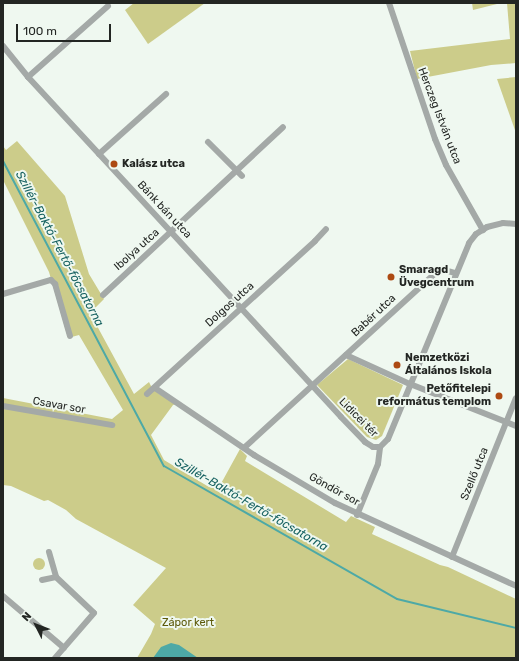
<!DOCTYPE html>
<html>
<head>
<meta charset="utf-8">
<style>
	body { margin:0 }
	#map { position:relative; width:519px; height:661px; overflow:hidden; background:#eff8f0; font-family:Rubik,sans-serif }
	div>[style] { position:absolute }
	.green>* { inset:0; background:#cccc8a }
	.round { border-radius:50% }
	.water>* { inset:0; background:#4da9a6 }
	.stream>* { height:2px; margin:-1px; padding:0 1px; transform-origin:1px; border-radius:1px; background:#4da9a6 }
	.minor>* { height:6px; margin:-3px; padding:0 3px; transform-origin:3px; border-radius:3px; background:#a4a9a7 }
	.dots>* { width:11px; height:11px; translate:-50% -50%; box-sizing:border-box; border:2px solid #eff8f0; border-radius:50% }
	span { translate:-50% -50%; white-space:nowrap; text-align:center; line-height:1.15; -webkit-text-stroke:4px #eff8f0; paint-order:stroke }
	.street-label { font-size:11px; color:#232623 }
	.poi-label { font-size:11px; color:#232623; font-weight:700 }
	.left { translate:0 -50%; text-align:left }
	.right { translate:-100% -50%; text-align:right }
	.park-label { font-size:11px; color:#5c5909 }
	.water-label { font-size:12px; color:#176261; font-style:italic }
	.frame { position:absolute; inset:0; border:4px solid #232623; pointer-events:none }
	.north { position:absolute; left:16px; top:605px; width:40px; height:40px; -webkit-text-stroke:3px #eff8f0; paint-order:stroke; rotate:312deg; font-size:11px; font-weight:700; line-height:16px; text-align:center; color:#232623 }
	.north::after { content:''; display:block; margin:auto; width:14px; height:18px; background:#232623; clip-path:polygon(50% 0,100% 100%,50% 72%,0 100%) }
	.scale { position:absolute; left:16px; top:24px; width:95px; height:18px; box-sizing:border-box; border:2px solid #232623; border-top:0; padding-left:5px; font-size:12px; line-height:14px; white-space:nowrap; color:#232623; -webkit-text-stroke:3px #eff8f0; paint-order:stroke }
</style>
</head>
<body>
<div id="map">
	<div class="green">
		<i style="clip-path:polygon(134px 3px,205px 3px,148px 44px,125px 10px)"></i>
		<i style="clip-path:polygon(472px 3px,501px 3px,473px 10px)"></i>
		<i style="clip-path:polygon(507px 3px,516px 3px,516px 63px,491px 65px,417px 79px,410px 51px,510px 39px)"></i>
		<i style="clip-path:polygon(516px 77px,516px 133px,497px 79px)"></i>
		<i style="clip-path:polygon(17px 141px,65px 196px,89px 274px,104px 299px,90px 313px,134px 394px,149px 382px,152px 388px,159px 394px,176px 404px,173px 405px,151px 435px,164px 460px,209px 487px,218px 489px,240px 449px,247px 456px,245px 461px,346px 522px,351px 516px,375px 527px,372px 534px,440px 565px,448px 567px,516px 599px,516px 658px,137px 658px,151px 634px,155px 624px,133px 605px,166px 568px,76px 519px,66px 510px,48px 500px,44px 501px,11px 486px,3px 485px,3px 398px,112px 419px,123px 410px,79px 335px,68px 338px,49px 272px,3px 180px,3px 146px,6px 150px)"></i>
		<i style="clip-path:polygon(348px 359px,403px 385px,382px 436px,376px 440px,367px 437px,317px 385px)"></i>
		<i class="round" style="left:33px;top:558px;width:12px;height:12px"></i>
	</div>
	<div class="water">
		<i style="clip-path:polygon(171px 643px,179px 645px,198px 658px,153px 658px,161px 647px)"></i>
	</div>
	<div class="stream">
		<i style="left:3px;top:161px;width:345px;rotate:62.2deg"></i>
		<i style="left:164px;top:466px;width:268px;rotate:29.7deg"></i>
		<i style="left:397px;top:599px;width:122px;rotate:13.7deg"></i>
	</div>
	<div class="minor">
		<i style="left:389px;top:3px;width:144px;rotate:71.3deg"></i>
		<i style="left:435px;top:139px;width:28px;rotate:67deg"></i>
		<i style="left:446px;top:165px;width:75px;rotate:60.4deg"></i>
		<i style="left:3px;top:46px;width:40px;rotate:51deg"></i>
		<i style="left:28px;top:77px;width:211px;rotate:47.3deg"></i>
		<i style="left:171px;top:232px;width:251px;rotate:47.4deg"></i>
		<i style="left:341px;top:417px;width:35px;rotate:46deg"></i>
		<i style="left:365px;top:442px;width:9px;rotate:32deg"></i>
		<i style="left:373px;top:447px;width:7px"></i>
		<i style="left:380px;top:447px;width:11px;rotate:-45deg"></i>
		<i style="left:388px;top:439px;width:212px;rotate:-67.5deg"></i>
		<i style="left:469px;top:243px;width:11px;rotate:-52deg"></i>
		<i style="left:476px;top:234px;width:13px;rotate:-32deg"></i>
		<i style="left:487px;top:227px;width:16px;rotate:-14deg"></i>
		<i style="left:503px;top:223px;width:13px;rotate:4deg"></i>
		<i style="left:28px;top:77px;width:107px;rotate:-41.6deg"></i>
		<i style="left:208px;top:142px;width:48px;rotate:45deg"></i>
		<i style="left:99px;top:154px;width:90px;rotate:-41.8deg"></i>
		<i style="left:3px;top:294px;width:50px;rotate:-16.3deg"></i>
		<i style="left:51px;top:280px;width:6px;rotate:45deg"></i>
		<i style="left:55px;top:284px;width:54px;rotate:73.9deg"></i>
		<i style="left:103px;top:295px;width:246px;rotate:-43deg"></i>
		<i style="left:346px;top:355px;width:70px;rotate:24.4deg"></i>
		<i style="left:410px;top:384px;width:114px;rotate:21.6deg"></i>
		<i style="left:155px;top:388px;width:120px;rotate:34.1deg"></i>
		<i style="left:254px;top:455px;width:94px;rotate:30.7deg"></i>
		<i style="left:335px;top:503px;width:199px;rotate:24.6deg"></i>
		<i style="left:147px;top:394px;width:227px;rotate:-42.3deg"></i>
		<i style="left:315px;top:241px;width:16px;rotate:-47deg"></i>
		<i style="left:3px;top:406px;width:111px;rotate:9.9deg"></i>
		<i style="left:245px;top:447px;width:261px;rotate:-42.4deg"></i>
		<i style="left:438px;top:271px;width:6px;rotate:-9deg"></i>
		<i style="left:444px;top:270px;width:11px;rotate:15deg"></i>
		<i style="left:357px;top:515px;width:55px;rotate:-67.6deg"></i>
		<i style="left:378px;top:464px;width:17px;rotate:-83deg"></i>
		<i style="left:49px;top:552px;width:26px;rotate:74deg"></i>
		<i style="left:56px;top:577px;width:52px;rotate:43.5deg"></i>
		<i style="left:94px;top:613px;width:60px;rotate:130.9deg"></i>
		<i style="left:452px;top:557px;width:171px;rotate:-68.1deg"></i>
		<i style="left:42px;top:580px;width:14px;rotate:-12deg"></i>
		<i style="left:3px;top:596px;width:80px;rotate:40.4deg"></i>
	</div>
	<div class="dots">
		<i style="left:114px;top:164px;background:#ad4a13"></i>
		<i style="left:391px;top:277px;background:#ad4a13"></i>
		<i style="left:397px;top:365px;background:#ad4a13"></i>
		<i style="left:499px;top:396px;background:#ad4a13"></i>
	</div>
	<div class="street-label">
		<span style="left:439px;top:116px;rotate:69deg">Herczeg István utca</span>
		<span style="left:164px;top:210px;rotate:47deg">Bánk bán utca</span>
		<span style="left:137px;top:250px;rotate:-42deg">Ibolya utca</span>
		<span style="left:230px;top:305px;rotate:-42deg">Dolgos utca</span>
		<span style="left:374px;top:316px;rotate:-43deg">Babér utca</span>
		<span style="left:59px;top:406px;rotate:10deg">Csavar sor</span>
		<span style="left:358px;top:418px;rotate:45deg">Lidicei tér</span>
		<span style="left:475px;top:474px;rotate:-68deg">Szellő utca</span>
		<span style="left:334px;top:490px;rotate:29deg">Göndör sor</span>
	</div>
	<div class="poi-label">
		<span class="left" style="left:122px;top:164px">Kalász utca</span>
		<span class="left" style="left:399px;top:277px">Smaragd<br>Üvegcentrum</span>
		<span class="left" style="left:405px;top:365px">Nemzetközi<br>Általános Iskola</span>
		<span class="right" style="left:491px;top:396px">Petőfitelepi<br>református templom</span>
	</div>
	<div class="park-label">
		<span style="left:188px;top:623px">Zápor kert</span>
	</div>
	<div class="water-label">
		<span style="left:59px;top:249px;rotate:62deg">Szillér-Baktó-Fertő-főcsatorna</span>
		<span style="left:251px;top:505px;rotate:30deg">Szillér-Baktó-Fertő-főcsatorna</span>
	</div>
	<div class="frame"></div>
	<div class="north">N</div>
	<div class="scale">100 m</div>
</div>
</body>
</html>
